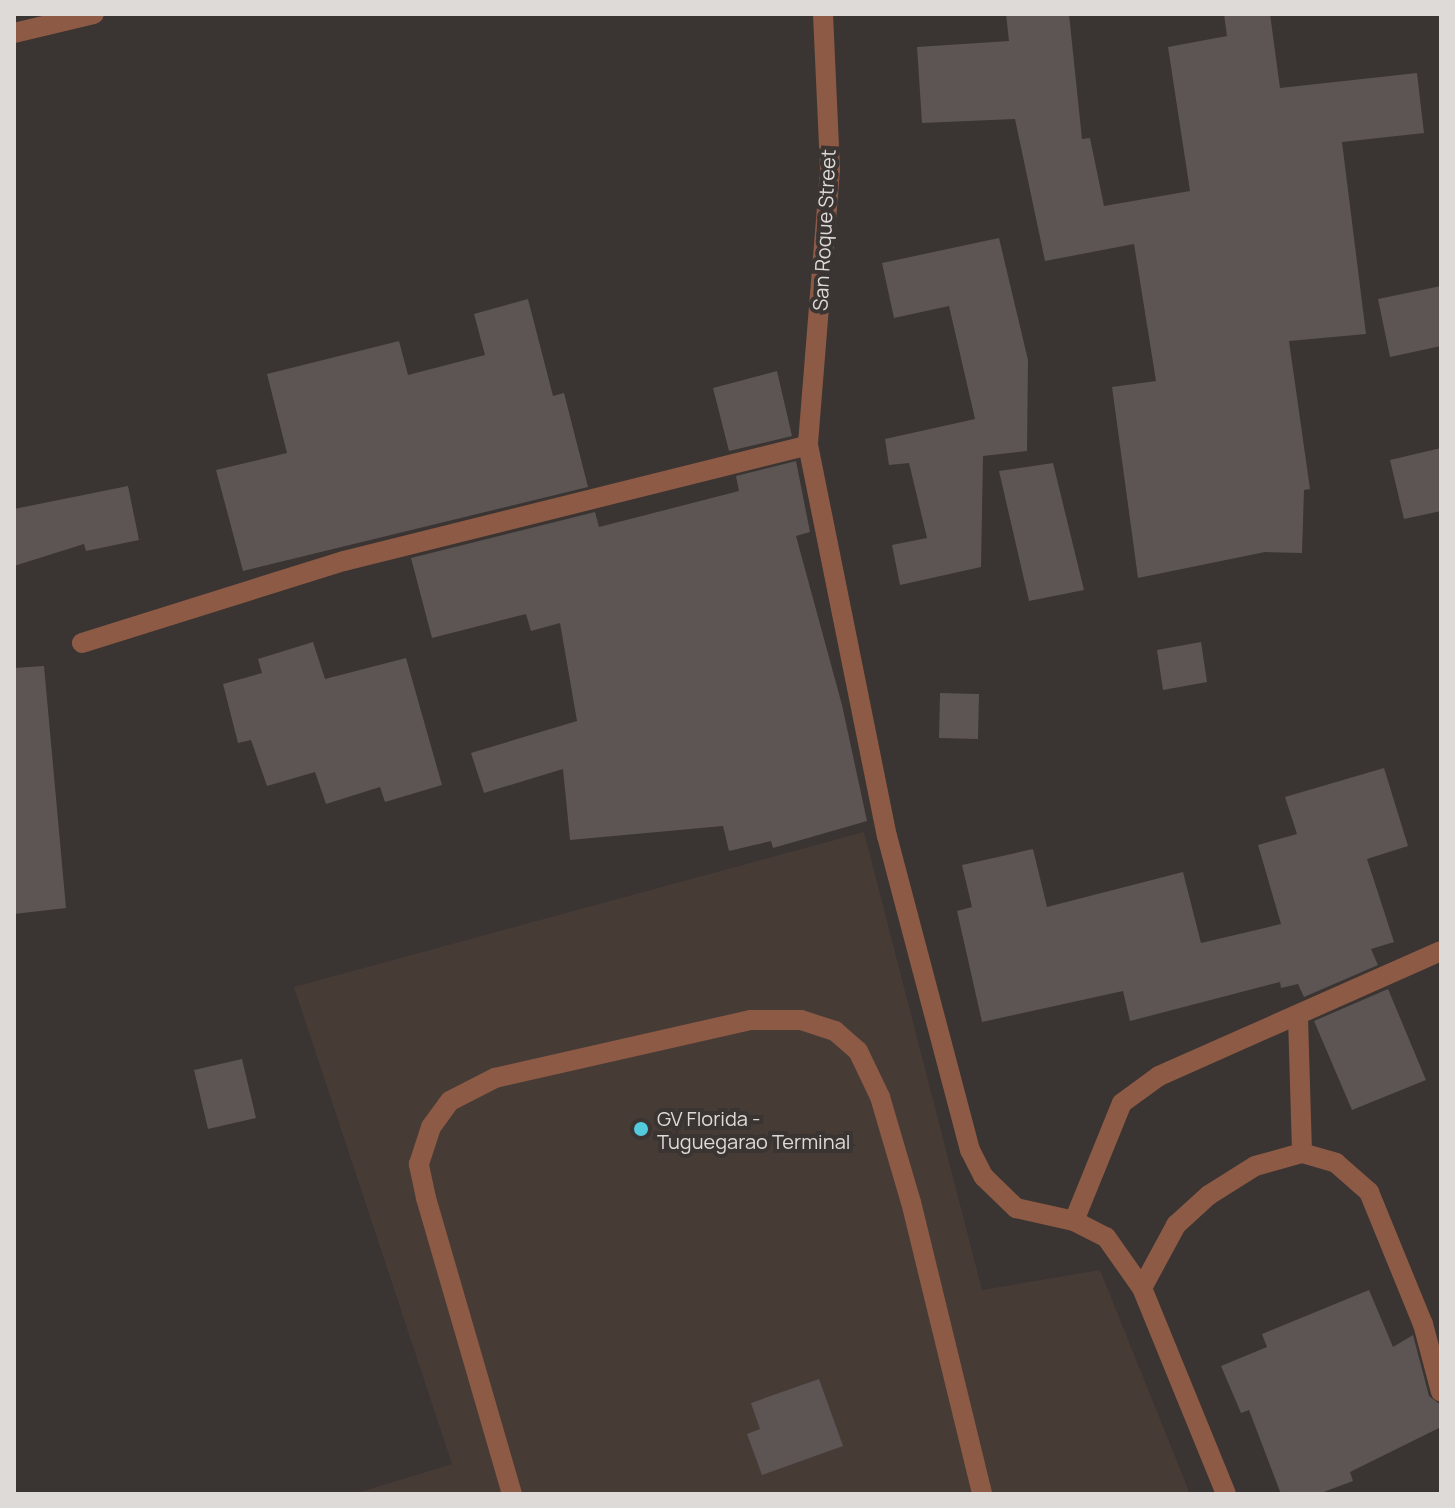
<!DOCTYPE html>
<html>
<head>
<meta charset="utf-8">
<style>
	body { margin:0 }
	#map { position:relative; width:1455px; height:1508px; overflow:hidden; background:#3a3432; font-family:Manrope,sans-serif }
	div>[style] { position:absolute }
	.built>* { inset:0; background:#473b36 }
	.building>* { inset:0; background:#5c5553 }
	.service>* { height:20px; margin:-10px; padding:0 10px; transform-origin:10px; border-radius:10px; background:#8d5a45 }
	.minor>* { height:20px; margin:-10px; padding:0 10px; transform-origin:10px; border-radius:10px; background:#8d5a45 }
	.dots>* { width:22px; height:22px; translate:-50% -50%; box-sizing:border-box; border:4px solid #3a3432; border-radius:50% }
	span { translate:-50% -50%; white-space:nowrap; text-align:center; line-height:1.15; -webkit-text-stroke:8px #3a3432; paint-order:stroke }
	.street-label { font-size:20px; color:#dedad8 }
	.poi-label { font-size:20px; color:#dedad8 }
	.left { translate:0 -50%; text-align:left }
	.frame { position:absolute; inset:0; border:16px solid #dedad8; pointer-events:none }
</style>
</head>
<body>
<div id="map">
	<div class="built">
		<i style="clip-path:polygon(864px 832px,982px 1290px,1100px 1270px,1190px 1494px,354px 1494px,452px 1464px,294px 987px)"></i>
	</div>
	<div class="building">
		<i style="clip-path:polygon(1006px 14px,1069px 14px,1082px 139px,1090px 138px,1104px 206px,1190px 191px,1168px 47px,1227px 36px,1224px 14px,1270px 14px,1280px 88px,1417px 73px,1424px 133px,1342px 142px,1366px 334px,1289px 341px,1310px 489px,1304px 490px,1302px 553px,1265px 552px,1138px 578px,1112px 387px,1156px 381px,1134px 244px,1045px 261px,1015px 119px,922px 123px,917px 47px,1009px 41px)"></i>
		<i style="clip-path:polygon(999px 238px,1028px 360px,1027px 451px,983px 456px,981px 567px,900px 585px,892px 545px,927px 538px,909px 463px,889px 465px,885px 439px,975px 419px,949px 306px,894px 318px,882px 263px)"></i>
		<i style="clip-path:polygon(1441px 286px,1441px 346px,1390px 357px,1378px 299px)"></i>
		<i style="clip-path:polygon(528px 299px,553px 396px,564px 393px,588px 487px,243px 571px,216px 470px,287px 453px,267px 374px,399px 341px,408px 375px,485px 355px,474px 314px)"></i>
		<i style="clip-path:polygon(777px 371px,792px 436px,729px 451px,713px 388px)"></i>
		<i style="clip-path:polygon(1441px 448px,1441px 511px,1404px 519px,1390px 460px)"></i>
		<i style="clip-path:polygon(796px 461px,810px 532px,796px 536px,842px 705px,867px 821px,773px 848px,771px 841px,729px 851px,723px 826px,570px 840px,563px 769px,484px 793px,471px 753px,577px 721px,560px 623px,531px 631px,526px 614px,432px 638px,411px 558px,595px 512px,599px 527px,739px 491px,736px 476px)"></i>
		<i style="clip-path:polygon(1053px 463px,1084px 590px,1029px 601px,999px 471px)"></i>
		<i style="clip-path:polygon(128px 486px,139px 540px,86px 551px,84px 544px,14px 566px,14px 509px)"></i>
		<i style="clip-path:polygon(313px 642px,325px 679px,406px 658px,442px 785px,385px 802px,380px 787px,326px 804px,315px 772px,267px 786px,251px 740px,238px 743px,223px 684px,262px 673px,258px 659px)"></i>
		<i style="clip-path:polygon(1201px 642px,1207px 682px,1163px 690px,1157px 650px)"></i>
		<i style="clip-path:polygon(44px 666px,66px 908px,14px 914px,14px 668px)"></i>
		<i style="clip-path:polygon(940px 693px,979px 694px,978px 739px,939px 738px)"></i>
		<i style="clip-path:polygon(1384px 768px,1408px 846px,1367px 859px,1394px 942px,1371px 949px,1378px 965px,1304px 997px,1298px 984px,1281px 988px,1280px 982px,1130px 1021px,1123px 991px,982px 1022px,957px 911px,972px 907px,962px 865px,1033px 849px,1047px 907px,1183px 872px,1201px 943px,1281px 924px,1258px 845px,1297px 834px,1285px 797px)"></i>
		<i style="clip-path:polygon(1388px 989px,1426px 1080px,1352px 1110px,1314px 1021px)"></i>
		<i style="clip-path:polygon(242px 1059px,256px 1118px,208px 1129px,194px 1070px)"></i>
		<i style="clip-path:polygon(1369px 1290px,1393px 1347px,1413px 1335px,1429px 1396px,1441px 1405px,1441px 1427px,1350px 1472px,1353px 1481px,1318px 1494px,1281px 1494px,1249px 1410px,1241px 1413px,1221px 1366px,1267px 1347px,1262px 1334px)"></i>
		<i style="clip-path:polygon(819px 1379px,843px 1446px,762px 1475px,747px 1434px,760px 1429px,751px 1403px)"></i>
	</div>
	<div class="service">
		<i style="left:512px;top:1494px;width:308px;rotate:-106.2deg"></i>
		<i style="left:426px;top:1198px;width:35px;rotate:-102deg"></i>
		<i style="left:419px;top:1164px;width:39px;rotate:-72deg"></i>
		<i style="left:431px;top:1127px;width:32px;rotate:-54deg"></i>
		<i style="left:450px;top:1101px;width:51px;rotate:-27.1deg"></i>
		<i style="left:495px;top:1078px;width:262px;rotate:-12.8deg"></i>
		<i style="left:751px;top:1020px;width:50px"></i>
		<i style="left:801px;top:1020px;width:36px;rotate:18deg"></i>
		<i style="left:835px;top:1031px;width:30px;rotate:41deg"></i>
		<i style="left:858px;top:1051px;width:51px;rotate:64.4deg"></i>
		<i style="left:880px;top:1097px;width:109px;rotate:73.6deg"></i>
		<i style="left:911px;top:1202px;width:301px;rotate:76.3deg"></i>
	</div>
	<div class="minor">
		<i style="left:823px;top:14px;width:156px;rotate:87.4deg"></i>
		<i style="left:830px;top:170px;width:276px;rotate:94.6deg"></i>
		<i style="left:808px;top:445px;width:399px;rotate:78.6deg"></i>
		<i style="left:887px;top:836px;width:325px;rotate:75.2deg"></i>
		<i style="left:970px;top:1150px;width:30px;rotate:63deg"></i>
		<i style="left:984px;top:1177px;width:45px;rotate:44.1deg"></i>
		<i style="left:1016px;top:1208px;width:59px;rotate:12.6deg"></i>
		<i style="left:1074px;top:1221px;width:36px;rotate:27deg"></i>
		<i style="left:1106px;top:1237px;width:62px;rotate:54.8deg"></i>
		<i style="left:1142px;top:1288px;width:222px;rotate:67.8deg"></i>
		<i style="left:14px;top:33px;width:82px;rotate:-13.4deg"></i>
		<i style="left:82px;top:643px;width:275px;rotate:-17.4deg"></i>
		<i style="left:344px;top:561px;width:478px;rotate:-14deg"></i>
		<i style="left:1298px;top:1017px;width:136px;rotate:88.3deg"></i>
		<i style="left:1074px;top:1221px;width:127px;rotate:-67.9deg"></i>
		<i style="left:1122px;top:1103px;width:46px;rotate:-36.1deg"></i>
		<i style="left:1159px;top:1076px;width:308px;rotate:-23.9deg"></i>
		<i style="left:1142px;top:1288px;width:72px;rotate:-61.6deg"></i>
		<i style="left:1176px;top:1225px;width:45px;rotate:-42.3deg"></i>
		<i style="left:1209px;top:1195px;width:54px;rotate:-32.2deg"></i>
		<i style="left:1255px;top:1166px;width:49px;rotate:-15.5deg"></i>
		<i style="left:1302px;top:1153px;width:35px;rotate:16deg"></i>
		<i style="left:1336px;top:1163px;width:44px;rotate:41.3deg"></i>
		<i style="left:1369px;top:1192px;width:143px;rotate:67.8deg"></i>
		<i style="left:1423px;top:1324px;width:70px;rotate:75.2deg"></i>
	</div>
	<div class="dots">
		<i style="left:641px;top:1129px;background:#53cbdc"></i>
	</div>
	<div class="street-label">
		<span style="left:824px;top:230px;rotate:-87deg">San Roque Street</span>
	</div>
	<div class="poi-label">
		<span class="left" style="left:657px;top:1130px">GV Florida -<br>Tuguegarao Terminal</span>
	</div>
	<div class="frame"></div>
</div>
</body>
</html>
